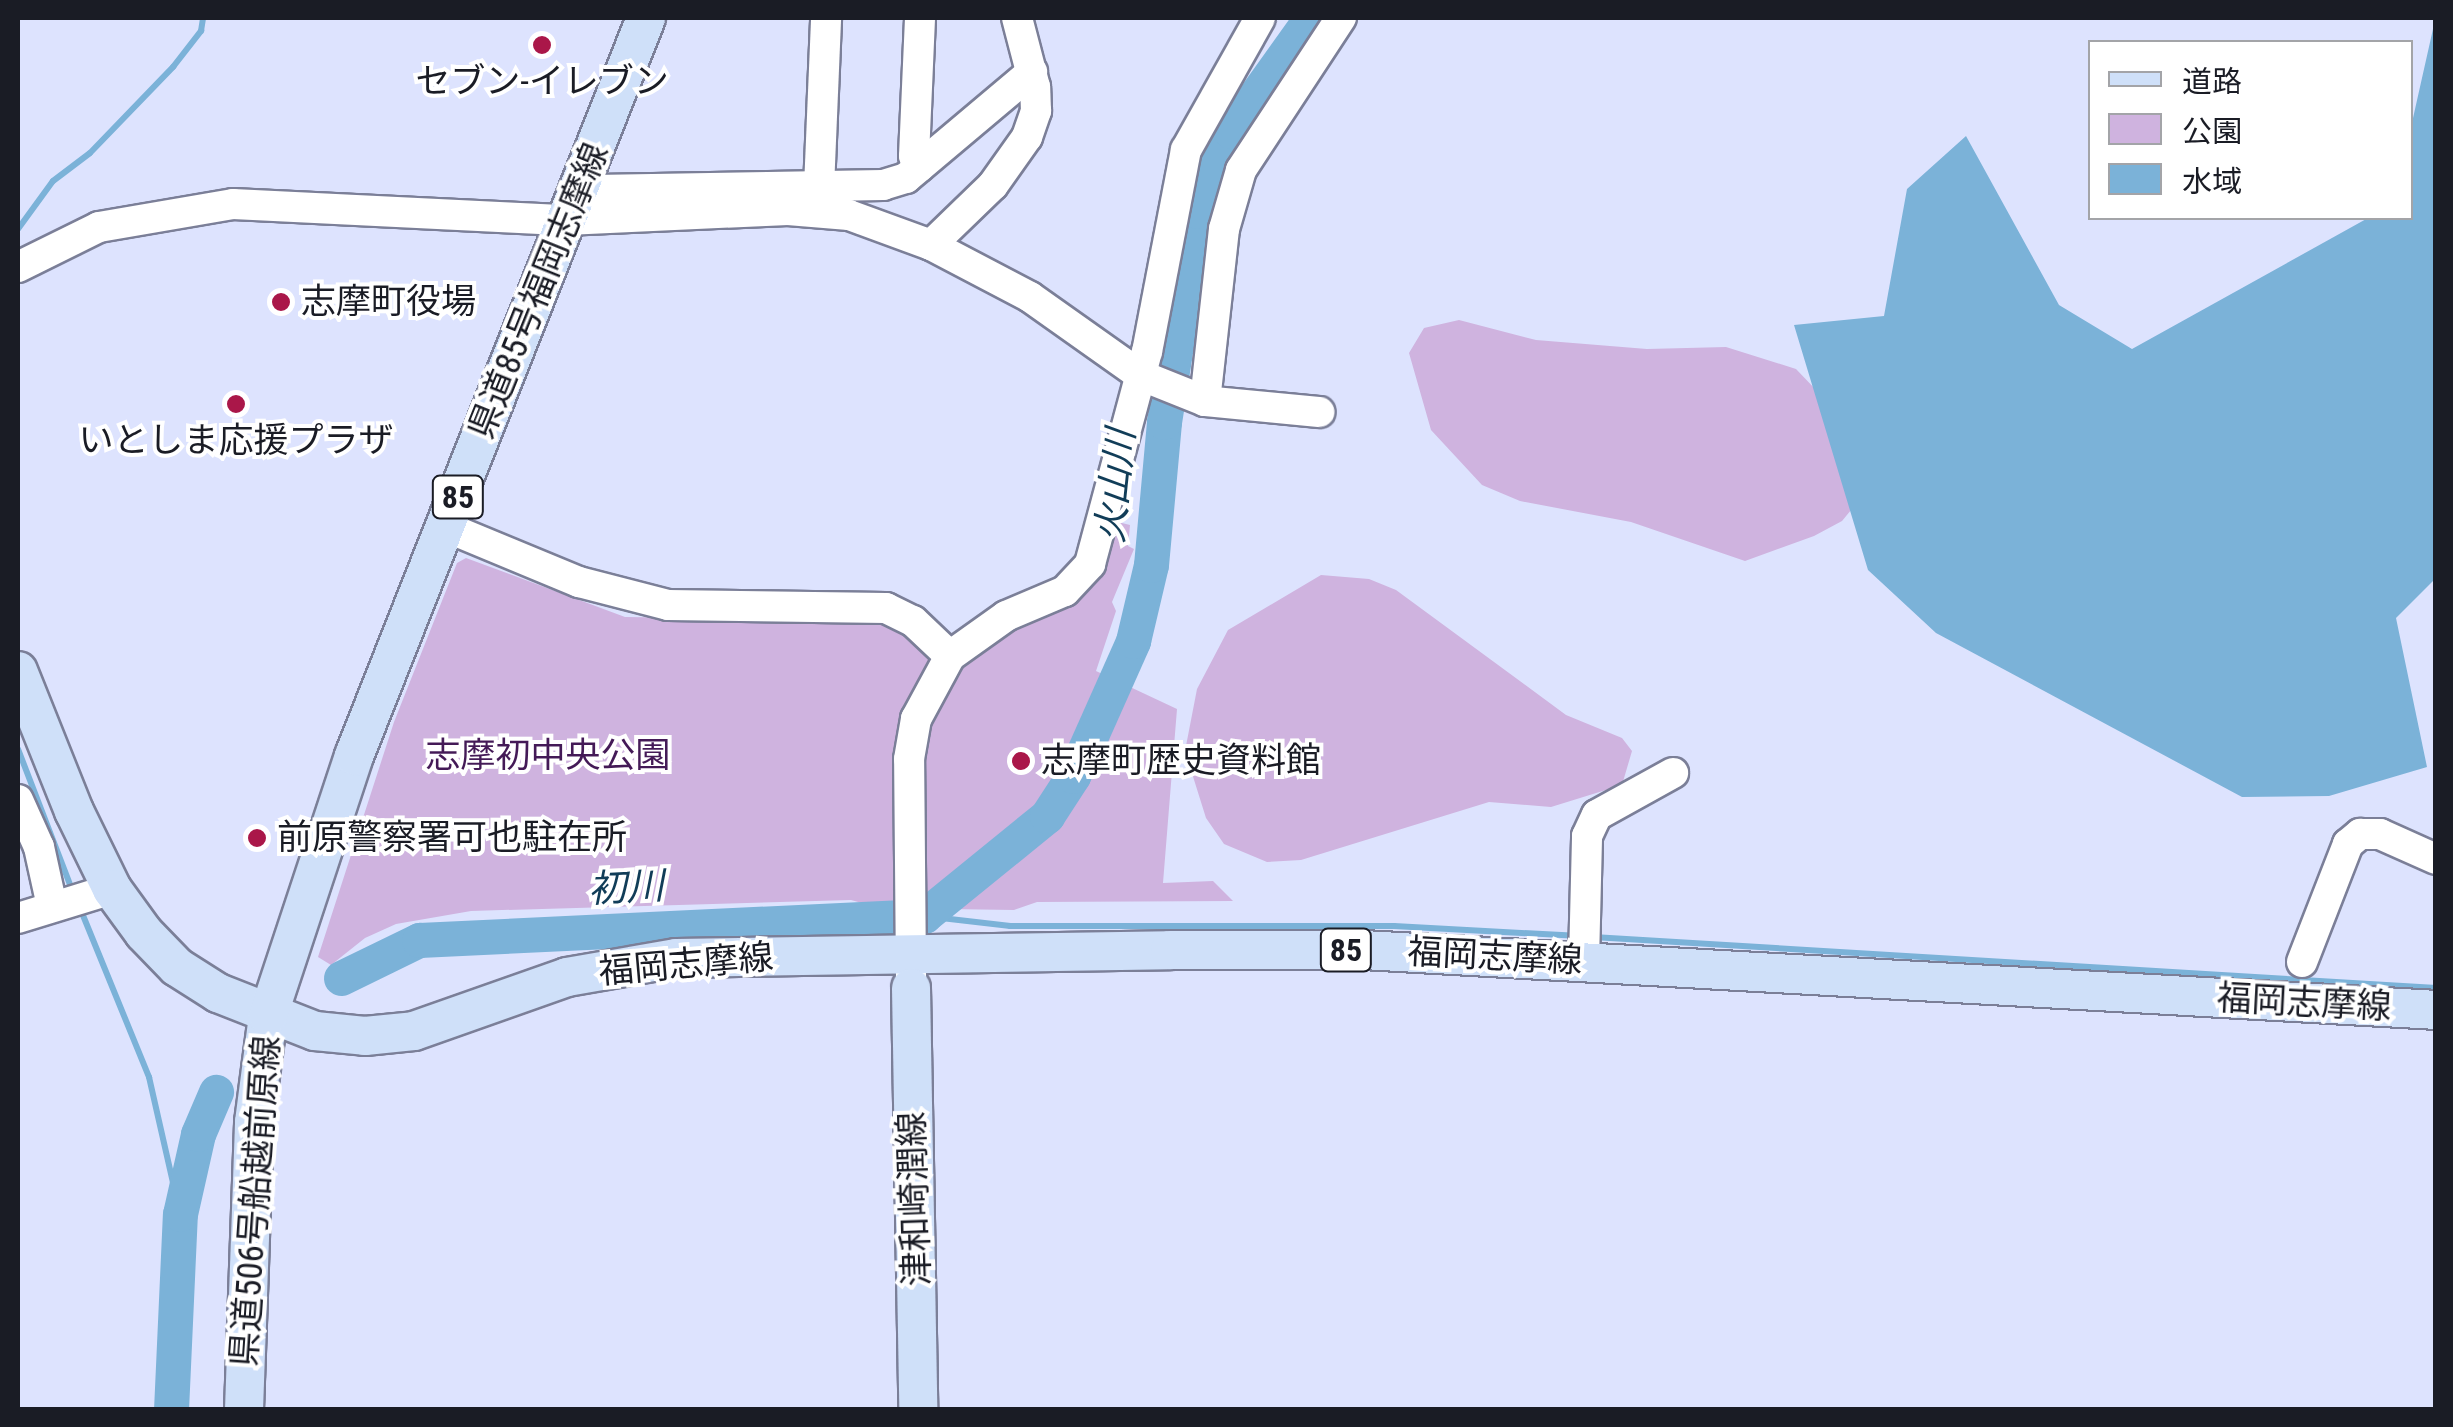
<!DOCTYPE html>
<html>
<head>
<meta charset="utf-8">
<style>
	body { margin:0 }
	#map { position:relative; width:2453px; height:1427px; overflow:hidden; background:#dde3fe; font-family:"Roboto Condensed","Noto Sans JP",sans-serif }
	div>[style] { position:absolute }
	.green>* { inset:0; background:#cfb3df }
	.water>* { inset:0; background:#7bb2d8 }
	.stream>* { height:6px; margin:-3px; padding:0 3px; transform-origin:3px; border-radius:3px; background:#7bb2d8 }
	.river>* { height:35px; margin:-17.5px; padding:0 17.5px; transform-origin:17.5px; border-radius:17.5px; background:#7bb2d8 }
	.roads { filter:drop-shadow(2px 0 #7b7f98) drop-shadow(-2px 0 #7b7f98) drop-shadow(0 2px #7b7f98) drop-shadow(0 -2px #7b7f98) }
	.minor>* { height:30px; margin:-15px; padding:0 15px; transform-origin:15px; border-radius:15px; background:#fff }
	.major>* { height:38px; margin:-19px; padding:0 19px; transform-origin:19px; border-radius:19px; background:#cfe0f9 }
	.dots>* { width:28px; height:28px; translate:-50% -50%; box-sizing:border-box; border:5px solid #fff; border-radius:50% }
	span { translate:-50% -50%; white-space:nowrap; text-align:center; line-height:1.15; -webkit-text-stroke:8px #fff; paint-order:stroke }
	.shield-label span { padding:2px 8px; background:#fff; border:2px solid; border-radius:8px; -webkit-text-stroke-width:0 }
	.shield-label { font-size:32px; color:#1a1c25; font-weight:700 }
	.poi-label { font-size:35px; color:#1a1c25 }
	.left { translate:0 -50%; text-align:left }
	.street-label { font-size:35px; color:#1a1c25 }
	.park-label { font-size:35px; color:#441a57 }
	.water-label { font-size:38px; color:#113d58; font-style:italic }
	.frame { position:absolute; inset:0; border:20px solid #1a1c25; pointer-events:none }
	.legend { position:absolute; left:2088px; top:40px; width:325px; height:180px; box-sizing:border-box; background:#fff; border:2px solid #a3a4a8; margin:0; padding:12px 18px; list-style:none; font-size:30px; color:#1a1c25 }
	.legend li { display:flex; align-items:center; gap:20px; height:50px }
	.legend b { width:50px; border:2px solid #a3a4a8 }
</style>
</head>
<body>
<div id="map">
	<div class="green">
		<i style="clip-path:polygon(1459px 320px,1536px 340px,1647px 349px,1726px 347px,1796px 369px,1818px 392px,1856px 504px,1842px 521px,1814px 536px,1745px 561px,1631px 522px,1520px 501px,1482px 485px,1431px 430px,1409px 353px,1424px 328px)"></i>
		<i style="clip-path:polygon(1114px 521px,1130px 525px,1128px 546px,1134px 549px,1112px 602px,1116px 611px,1096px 671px,1177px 709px,1163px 883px,1213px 881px,1233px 901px,1037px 902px,1014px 910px,880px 908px,851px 900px,471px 911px,396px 924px,365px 938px,331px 965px,318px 957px,394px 722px,457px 563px,466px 558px,625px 617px,870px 620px,893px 622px,933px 651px,1031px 613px)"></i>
		<i style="clip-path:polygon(1321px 575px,1369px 579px,1396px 590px,1566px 715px,1622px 738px,1632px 751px,1622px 785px,1551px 807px,1489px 802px,1301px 860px,1267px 862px,1224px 844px,1206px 818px,1185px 751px,1197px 689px,1228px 630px)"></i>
	</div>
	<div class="water">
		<i style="clip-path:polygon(2435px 20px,2435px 579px,2396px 618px,2427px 767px,2329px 796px,2242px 797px,1936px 633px,1868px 570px,1794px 325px,1884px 316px,1907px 189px,1966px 136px,2059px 305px,2132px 349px,2368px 218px,2410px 218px,2411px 127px)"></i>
	</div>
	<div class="stream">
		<i style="left:18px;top:229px;width:59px;rotate:-53.9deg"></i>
		<i style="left:53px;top:181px;width:46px;rotate:-37.1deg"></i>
		<i style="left:90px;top:153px;width:120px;rotate:-46deg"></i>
		<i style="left:173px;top:67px;width:46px;rotate:-52.1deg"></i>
		<i style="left:201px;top:31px;width:13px;rotate:-81deg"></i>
		<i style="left:18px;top:749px;width:153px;rotate:69deg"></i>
		<i style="left:80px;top:908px;width:183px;rotate:67.8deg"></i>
		<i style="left:149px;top:1077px;width:140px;rotate:77.2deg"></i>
		<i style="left:924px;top:916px;width:87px;rotate:6.6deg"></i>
		<i style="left:1010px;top:926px;width:384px"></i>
		<i style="left:1394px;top:926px;width:182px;rotate:3.1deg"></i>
		<i style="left:1593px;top:937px;width:845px;rotate:3.46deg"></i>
	</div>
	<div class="river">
		<i style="left:341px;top:978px;width:87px;rotate:-26deg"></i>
		<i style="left:419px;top:940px;width:506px;rotate:-2.72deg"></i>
		<i style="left:924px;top:916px;width:159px;rotate:-39.1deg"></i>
		<i style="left:1047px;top:816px;width:48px;rotate:-57deg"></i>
		<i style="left:1073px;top:776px;width:148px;rotate:-66deg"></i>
		<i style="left:1133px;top:641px;width:78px;rotate:-76.7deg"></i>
		<i style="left:1151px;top:565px;width:144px;rotate:-84.8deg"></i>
		<i style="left:1164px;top:422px;width:214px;rotate:-81.1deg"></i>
		<i style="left:1197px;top:211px;width:87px;rotate:-67.6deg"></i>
		<i style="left:1230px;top:131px;width:139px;rotate:-54.4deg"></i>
		<i style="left:171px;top:1410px;width:196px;rotate:-87.4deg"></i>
		<i style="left:180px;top:1214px;width:82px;rotate:-77.3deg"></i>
		<i style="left:198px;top:1134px;width:46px;rotate:-66.8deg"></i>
	</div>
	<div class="roads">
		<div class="minor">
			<i style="left:919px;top:167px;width:12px;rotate:-114deg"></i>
			<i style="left:914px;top:156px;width:138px;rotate:-87.5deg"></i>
			<i style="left:582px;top:184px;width:14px;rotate:25deg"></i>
			<i style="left:595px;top:190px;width:288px;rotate:-1deg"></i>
			<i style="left:883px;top:185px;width:24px;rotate:-17deg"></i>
			<i style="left:906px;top:178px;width:165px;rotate:-40.1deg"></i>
			<i style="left:819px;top:188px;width:170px;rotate:-87.6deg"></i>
			<i style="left:931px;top:245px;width:86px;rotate:-44.1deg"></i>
			<i style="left:993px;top:185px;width:59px;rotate:-54.7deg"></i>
			<i style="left:1027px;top:137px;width:28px;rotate:-71deg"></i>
			<i style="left:1036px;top:111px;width:24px;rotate:-92deg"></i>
			<i style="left:1035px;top:87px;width:71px;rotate:-104.6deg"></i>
			<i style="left:18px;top:267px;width:90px;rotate:-26.3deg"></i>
			<i style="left:99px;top:227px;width:136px;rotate:-9.7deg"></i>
			<i style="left:233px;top:204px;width:333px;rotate:2.8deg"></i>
			<i style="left:566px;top:220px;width:222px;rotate:-2.6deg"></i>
			<i style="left:788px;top:210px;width:61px;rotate:4.7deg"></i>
			<i style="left:849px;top:215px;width:87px;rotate:20.1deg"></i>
			<i style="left:931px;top:245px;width:112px;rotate:27.7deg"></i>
			<i style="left:1030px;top:297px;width:135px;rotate:35.3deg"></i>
			<i style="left:1140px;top:375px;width:70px;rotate:21.8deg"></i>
			<i style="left:1205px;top:401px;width:173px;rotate:-83.7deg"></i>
			<i style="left:1224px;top:229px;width:61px;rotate:-73.9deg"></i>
			<i style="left:1241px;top:170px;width:182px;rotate:-56.7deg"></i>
			<i style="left:1205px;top:401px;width:115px;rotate:5.5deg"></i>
			<i style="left:446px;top:527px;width:144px;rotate:22.5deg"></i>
			<i style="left:579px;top:582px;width:92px;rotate:14.5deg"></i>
			<i style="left:668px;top:605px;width:218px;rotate:0.8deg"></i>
			<i style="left:886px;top:608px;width:30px;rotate:26deg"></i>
			<i style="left:913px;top:621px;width:51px;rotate:43.4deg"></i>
			<i style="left:18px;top:800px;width:51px;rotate:65.9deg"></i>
			<i style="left:39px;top:847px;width:60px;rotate:77.6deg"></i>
			<i style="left:18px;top:918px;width:98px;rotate:-17.1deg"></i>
			<i style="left:1584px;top:961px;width:125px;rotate:-88.6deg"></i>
			<i style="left:1587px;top:836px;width:23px;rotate:-65deg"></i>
			<i style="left:1597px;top:815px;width:87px;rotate:-28.9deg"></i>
			<i style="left:2302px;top:962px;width:127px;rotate:-68.7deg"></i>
			<i style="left:2348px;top:844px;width:16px;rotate:-40deg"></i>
			<i style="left:2360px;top:834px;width:20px"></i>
			<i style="left:2380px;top:834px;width:61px;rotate:24.1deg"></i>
			<i style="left:911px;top:976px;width:217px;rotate:-90.5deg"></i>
			<i style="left:909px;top:759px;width:41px;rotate:-80.1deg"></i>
			<i style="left:916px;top:719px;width:72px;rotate:-61.6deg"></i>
			<i style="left:950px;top:656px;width:69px;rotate:-35.5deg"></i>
			<i style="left:1006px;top:616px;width:64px;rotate:-23deg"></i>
			<i style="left:1065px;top:591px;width:37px;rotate:-47deg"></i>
			<i style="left:1090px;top:564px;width:220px;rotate:-75deg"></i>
			<i style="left:1147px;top:352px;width:206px;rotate:-79.1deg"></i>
			<i style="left:1186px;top:150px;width:151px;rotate:-60.7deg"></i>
		</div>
		<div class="major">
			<i style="left:18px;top:671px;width:151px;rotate:68.2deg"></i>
			<i style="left:74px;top:811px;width:87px;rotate:64deg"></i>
			<i style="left:112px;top:889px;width:54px;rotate:54deg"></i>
			<i style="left:144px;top:933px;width:47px;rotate:45.9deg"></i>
			<i style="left:177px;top:967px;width:49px;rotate:32.4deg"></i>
			<i style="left:218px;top:993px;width:104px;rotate:21.4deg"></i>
			<i style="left:315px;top:1031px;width:50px;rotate:5.7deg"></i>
			<i style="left:365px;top:1036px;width:49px;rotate:-5.8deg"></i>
			<i style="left:414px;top:1031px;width:162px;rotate:-19.4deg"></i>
			<i style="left:567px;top:977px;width:111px;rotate:-9.9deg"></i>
			<i style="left:676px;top:958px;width:494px;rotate:-0.9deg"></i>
			<i style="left:1170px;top:950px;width:194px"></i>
			<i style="left:1364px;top:950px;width:1074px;rotate:3.2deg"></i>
			<i style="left:911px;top:988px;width:422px;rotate:89deg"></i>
			<i style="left:244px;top:1410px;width:288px;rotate:-88deg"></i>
			<i style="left:254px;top:1122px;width:107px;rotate:-82.5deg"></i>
			<i style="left:268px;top:1016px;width:274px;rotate:-71.7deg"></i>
			<i style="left:354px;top:756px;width:794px;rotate:-68.41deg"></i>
		</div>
	</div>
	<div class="dots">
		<i style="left:542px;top:45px;background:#aa1749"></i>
		<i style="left:281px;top:302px;background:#aa1749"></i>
		<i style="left:236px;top:404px;background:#aa1749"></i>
		<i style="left:1021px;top:761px;background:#aa1749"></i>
		<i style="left:257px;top:838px;background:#aa1749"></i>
	</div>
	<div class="shield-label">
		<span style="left:458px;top:497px">85</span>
		<span style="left:1346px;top:950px">85</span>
	</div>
	<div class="poi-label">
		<span style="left:542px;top:82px">セブン-イレブン</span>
		<span class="left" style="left:301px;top:302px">志摩町役場</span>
		<span style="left:236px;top:441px">いとしま応援プラザ</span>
		<span class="left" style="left:1041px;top:761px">志摩町歴史資料館</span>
		<span class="left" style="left:277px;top:838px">前原警察署可也駐在所</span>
	</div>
	<div class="street-label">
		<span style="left:539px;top:291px;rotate:-68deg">県道85号福岡志摩線</span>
		<span style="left:1495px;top:957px;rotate:3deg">福岡志摩線</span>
		<span style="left:686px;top:965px;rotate:-5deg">福岡志摩線</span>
		<span style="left:2304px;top:1003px;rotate:3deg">福岡志摩線</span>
		<span style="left:915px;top:1199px;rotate:-92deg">津和崎潤線</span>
		<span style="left:256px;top:1201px;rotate:-86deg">県道506号船越前原線</span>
	</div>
	<div class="park-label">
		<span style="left:548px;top:756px">志摩初中央公園</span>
	</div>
	<div class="water-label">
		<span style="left:1116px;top:486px;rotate:-84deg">火山川</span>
		<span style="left:626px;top:888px;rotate:-3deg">初川</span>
	</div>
	<div class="frame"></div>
	<ul class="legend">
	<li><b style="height:12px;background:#cfe0f9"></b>道路</li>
	<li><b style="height:28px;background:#cfb3df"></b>公園</li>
	<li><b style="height:28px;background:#7bb2d8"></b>水域</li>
	</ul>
</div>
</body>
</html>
